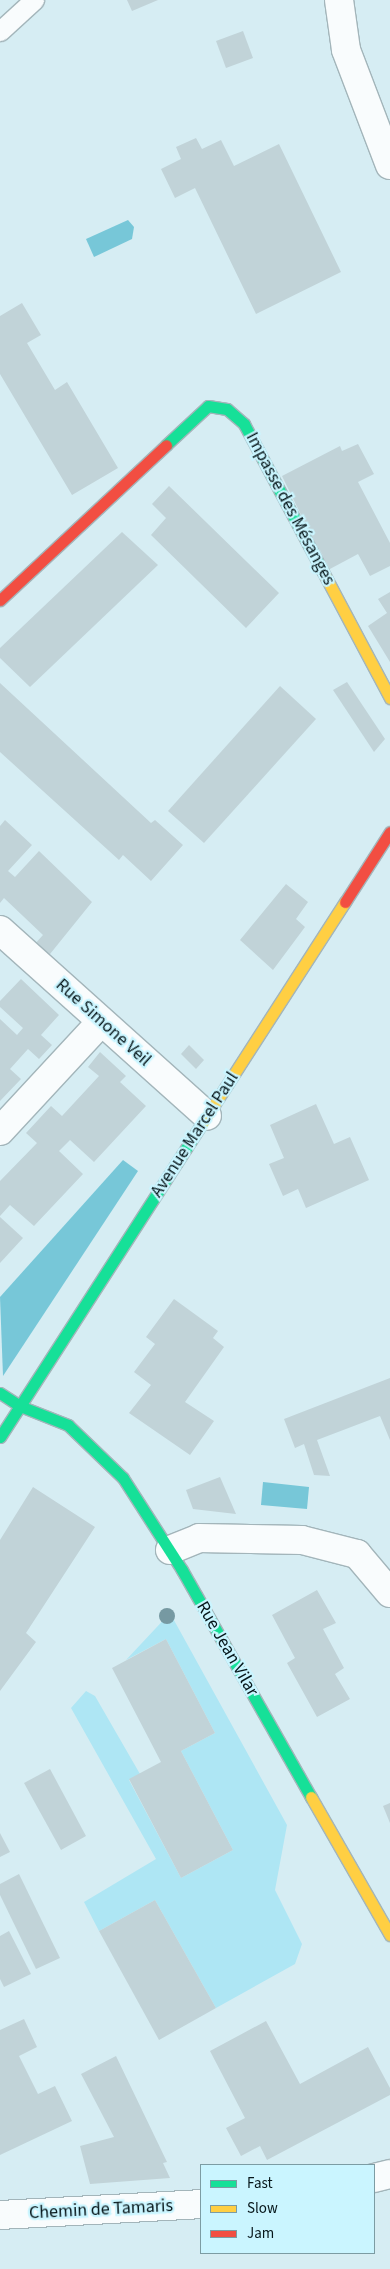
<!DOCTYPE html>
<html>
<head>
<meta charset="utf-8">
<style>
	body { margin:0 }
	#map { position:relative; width:390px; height:2269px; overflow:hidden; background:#d6edf3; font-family:"Source Sans 3",sans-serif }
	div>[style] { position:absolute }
	.green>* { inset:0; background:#aee6f4 }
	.water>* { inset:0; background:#77c7d8 }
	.building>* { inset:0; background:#c1d3d8 }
	.roads { filter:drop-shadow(1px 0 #a3b5ba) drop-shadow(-1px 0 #a3b5ba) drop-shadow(0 1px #a3b5ba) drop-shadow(0 -1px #a3b5ba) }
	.lane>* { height:19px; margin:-9.5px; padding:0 9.5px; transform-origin:9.5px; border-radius:9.5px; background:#f9fcfd }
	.street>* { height:28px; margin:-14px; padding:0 14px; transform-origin:14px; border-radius:14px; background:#f9fcfd }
	.fast>* { height:11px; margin:-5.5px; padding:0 5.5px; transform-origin:5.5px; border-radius:5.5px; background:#16e098 }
	.slow>* { height:11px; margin:-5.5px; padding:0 5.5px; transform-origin:5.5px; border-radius:5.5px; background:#ffcf43 }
	.jam>* { height:11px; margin:-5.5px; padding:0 5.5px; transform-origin:5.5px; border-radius:5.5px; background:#f24e42 }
	.trees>* { width:16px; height:16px; margin:-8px; border-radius:50%; background:#7699a2 }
	span { translate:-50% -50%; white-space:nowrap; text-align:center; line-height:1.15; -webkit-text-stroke:4.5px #caf5ff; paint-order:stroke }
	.street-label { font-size:18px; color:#06161a }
	.legend { position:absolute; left:200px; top:2164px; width:175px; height:90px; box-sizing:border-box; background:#caf5ff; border:1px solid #7c9ca3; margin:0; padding:6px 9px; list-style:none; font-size:15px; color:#06161a }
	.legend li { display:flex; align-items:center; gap:10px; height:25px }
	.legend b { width:25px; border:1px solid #7c9ca3 }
</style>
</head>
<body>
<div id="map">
	<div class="green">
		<i style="clip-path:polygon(170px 1613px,287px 1825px,275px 1890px,302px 1944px,295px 1964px,216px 2008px,155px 1900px,99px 1931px,84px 1902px,156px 1859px,71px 1708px,86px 1691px,95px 1696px,140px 1774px,129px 1780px,181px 1878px,233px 1850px,181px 1751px,215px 1733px,166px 1639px,126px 1660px)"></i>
	</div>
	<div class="water">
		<i style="clip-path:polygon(128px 220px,134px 227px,132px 239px,94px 257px,86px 239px)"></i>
		<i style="clip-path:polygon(123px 1160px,138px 1171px,3px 1376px,0 1297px)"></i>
		<i style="clip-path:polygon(263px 1482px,309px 1487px,307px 1509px,261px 1505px)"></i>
	</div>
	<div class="building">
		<i style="clip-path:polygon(127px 0,158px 0,132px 11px)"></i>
		<i style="clip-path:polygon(243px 31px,253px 58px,226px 68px,216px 41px)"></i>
		<i style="clip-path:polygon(196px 138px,202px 149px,221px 140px,234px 166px,279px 144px,341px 272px,256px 314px,195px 188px,175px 198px,161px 169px,181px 159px,176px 147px)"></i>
		<i style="clip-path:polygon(22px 303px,41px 335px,27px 343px,55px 390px,67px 382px,118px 468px,72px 495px,0 374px,0 316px)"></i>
		<i style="clip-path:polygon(358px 444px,374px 474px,358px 482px,390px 543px,390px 566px,370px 576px,358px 554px,328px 570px,282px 476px,340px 446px,342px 451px)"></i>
		<i style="clip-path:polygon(169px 486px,279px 593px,246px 628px,151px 535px,166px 518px,152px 504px)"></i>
		<i style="clip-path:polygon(122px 532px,158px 565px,30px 687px,0 658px,0 648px)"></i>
		<i style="clip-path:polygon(390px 592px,390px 662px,368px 626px,387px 613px,378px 599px)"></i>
		<i style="clip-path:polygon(347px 682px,385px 739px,374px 752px,333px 690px)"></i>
		<i style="clip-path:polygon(0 683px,151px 823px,155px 820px,183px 845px,151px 881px,123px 855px,119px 860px,0 752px)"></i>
		<i style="clip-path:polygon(280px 686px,316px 719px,204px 843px,168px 811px)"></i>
		<i style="clip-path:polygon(5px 820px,32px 845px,8px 871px,15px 877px,39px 851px,92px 902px,46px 959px,33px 946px,43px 935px,4px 898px,0 903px,0 826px)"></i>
		<i style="clip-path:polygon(286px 884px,308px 902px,296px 919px,305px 927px,273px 970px,240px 940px)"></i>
		<i style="clip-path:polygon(21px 979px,59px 1015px,41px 1035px,52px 1045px,39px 1059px,28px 1049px,10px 1069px,21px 1079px,0 1101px,0 1019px,17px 1035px,23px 1028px,0 1007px,0 1001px)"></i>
		<i style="clip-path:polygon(189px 1045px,204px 1060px,196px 1069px,181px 1054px)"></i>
		<i style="clip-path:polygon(100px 1052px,126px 1076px,120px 1082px,146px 1106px,94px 1162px,70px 1140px,59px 1151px,83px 1174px,34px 1226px,10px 1205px,0 1216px,0 1181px,37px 1143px,26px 1133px,51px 1106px,62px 1116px,99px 1076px,88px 1067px)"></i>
		<i style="clip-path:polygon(316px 1104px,334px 1144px,350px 1137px,369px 1180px,306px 1208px,298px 1189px,283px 1196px,269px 1164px,284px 1158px,270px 1125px)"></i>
		<i style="clip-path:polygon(0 1217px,23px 1238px,0 1263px)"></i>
		<i style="clip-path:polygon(174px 1299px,218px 1331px,213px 1338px,224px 1347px,185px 1402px,214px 1421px,190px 1455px,129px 1413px,151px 1385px,134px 1372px,155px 1344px,146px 1337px)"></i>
		<i style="clip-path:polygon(390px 1378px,390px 1440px,380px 1416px,317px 1440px,330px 1476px,314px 1475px,304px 1444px,295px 1448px,284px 1419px)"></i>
		<i style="clip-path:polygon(220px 1477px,236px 1514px,193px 1509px,186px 1490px)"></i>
		<i style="clip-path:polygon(33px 1487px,95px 1527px,26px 1633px,36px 1642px,0 1691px,0 1540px)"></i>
		<i style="clip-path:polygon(317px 1590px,336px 1623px,323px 1629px,344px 1668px,335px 1674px,350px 1699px,317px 1717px,287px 1663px,295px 1658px,272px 1615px)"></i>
		<i style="clip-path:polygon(166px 1639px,215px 1733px,181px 1751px,233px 1850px,181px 1878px,129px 1779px,161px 1762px,112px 1668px)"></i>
		<i style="clip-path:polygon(50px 1769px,86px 1836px,61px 1850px,24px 1783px)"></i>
		<i style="clip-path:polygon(390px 1803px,390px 1823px,383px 1806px)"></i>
		<i style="clip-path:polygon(0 1833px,10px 1852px,0 1857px)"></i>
		<i style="clip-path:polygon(19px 1874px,60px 1958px,36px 1969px,0 1895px,0 1884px)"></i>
		<i style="clip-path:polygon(155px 1900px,216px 2008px,159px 2040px,99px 1931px)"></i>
		<i style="clip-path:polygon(9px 1931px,31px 1974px,4px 1987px,0 1979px,0 1936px)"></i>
		<i style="clip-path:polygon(24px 2019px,37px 2047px,19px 2056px,38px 2094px,55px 2086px,72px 2121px,0 2155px,0 2030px)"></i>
		<i style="clip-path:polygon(266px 2021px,300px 2084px,368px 2047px,390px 2088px,390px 2095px,267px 2160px,260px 2146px,241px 2156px,226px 2128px,245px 2118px,210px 2051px)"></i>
		<i style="clip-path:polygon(116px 2056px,167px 2162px,163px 2163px,170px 2178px,90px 2184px,80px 2146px,114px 2137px,81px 2074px)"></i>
	</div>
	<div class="roads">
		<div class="lane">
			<i style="left:0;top:31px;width:46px;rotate:-42.4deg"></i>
		</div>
		<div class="street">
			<i style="left:339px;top:0;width:50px;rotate:82deg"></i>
			<i style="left:346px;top:50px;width:123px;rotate:69.1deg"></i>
			<i style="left:0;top:930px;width:278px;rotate:41.9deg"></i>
			<i style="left:0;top:1131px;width:149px;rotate:-47.2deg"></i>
			<i style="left:170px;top:1550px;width:31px;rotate:-22deg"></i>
			<i style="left:199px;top:1538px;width:103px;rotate:1.1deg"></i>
			<i style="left:302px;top:1540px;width:57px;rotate:14.3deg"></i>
			<i style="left:357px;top:1554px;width:51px;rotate:49.8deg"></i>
			<i style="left:374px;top:2178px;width:16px;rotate:-14deg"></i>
			<i style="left:0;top:2215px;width:201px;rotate:-3.1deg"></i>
		</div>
		<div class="fast">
			<i style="left:166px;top:445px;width:57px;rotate:-42.9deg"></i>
			<i style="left:208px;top:406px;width:19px;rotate:9deg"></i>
			<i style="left:227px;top:409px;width:23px;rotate:41deg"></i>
			<i style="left:244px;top:424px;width:166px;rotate:61.9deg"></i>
			<i style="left:0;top:1393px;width:24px;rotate:33deg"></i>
			<i style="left:20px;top:1406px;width:52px;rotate:21.6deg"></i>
			<i style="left:68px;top:1425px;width:76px;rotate:43.9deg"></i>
			<i style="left:123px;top:1478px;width:109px;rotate:57.3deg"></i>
			<i style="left:182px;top:1570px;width:261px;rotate:60.4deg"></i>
			<i style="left:0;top:1437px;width:375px;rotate:-57.2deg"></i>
		</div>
		<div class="slow">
			<i style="left:322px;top:570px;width:145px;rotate:62deg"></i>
			<i style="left:203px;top:1122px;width:262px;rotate:-57.2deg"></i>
			<i style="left:311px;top:1797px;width:159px;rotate:60.2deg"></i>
		</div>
		<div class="jam">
			<i style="left:0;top:600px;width:227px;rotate:-43deg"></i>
			<i style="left:345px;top:902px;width:83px;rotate:-57.3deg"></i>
		</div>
	</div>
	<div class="trees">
		<i style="left:167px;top:1616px"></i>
	</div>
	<div class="street-label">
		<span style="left:290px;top:509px;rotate:62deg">Impasse des Mésanges</span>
		<span style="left:103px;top:1023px;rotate:42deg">Rue Simone Veil</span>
		<span style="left:195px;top:1135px;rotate:-57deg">Avenue Marcel Paul</span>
		<span style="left:227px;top:1649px;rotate:60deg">Rue Jean Vilar</span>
		<span style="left:101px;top:2210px;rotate:-3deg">Chemin de Tamaris</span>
	</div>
	<ul class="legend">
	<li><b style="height:6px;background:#16e098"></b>Fast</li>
	<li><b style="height:6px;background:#ffcf43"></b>Slow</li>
	<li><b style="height:6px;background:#f24e42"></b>Jam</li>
	</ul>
</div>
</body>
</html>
